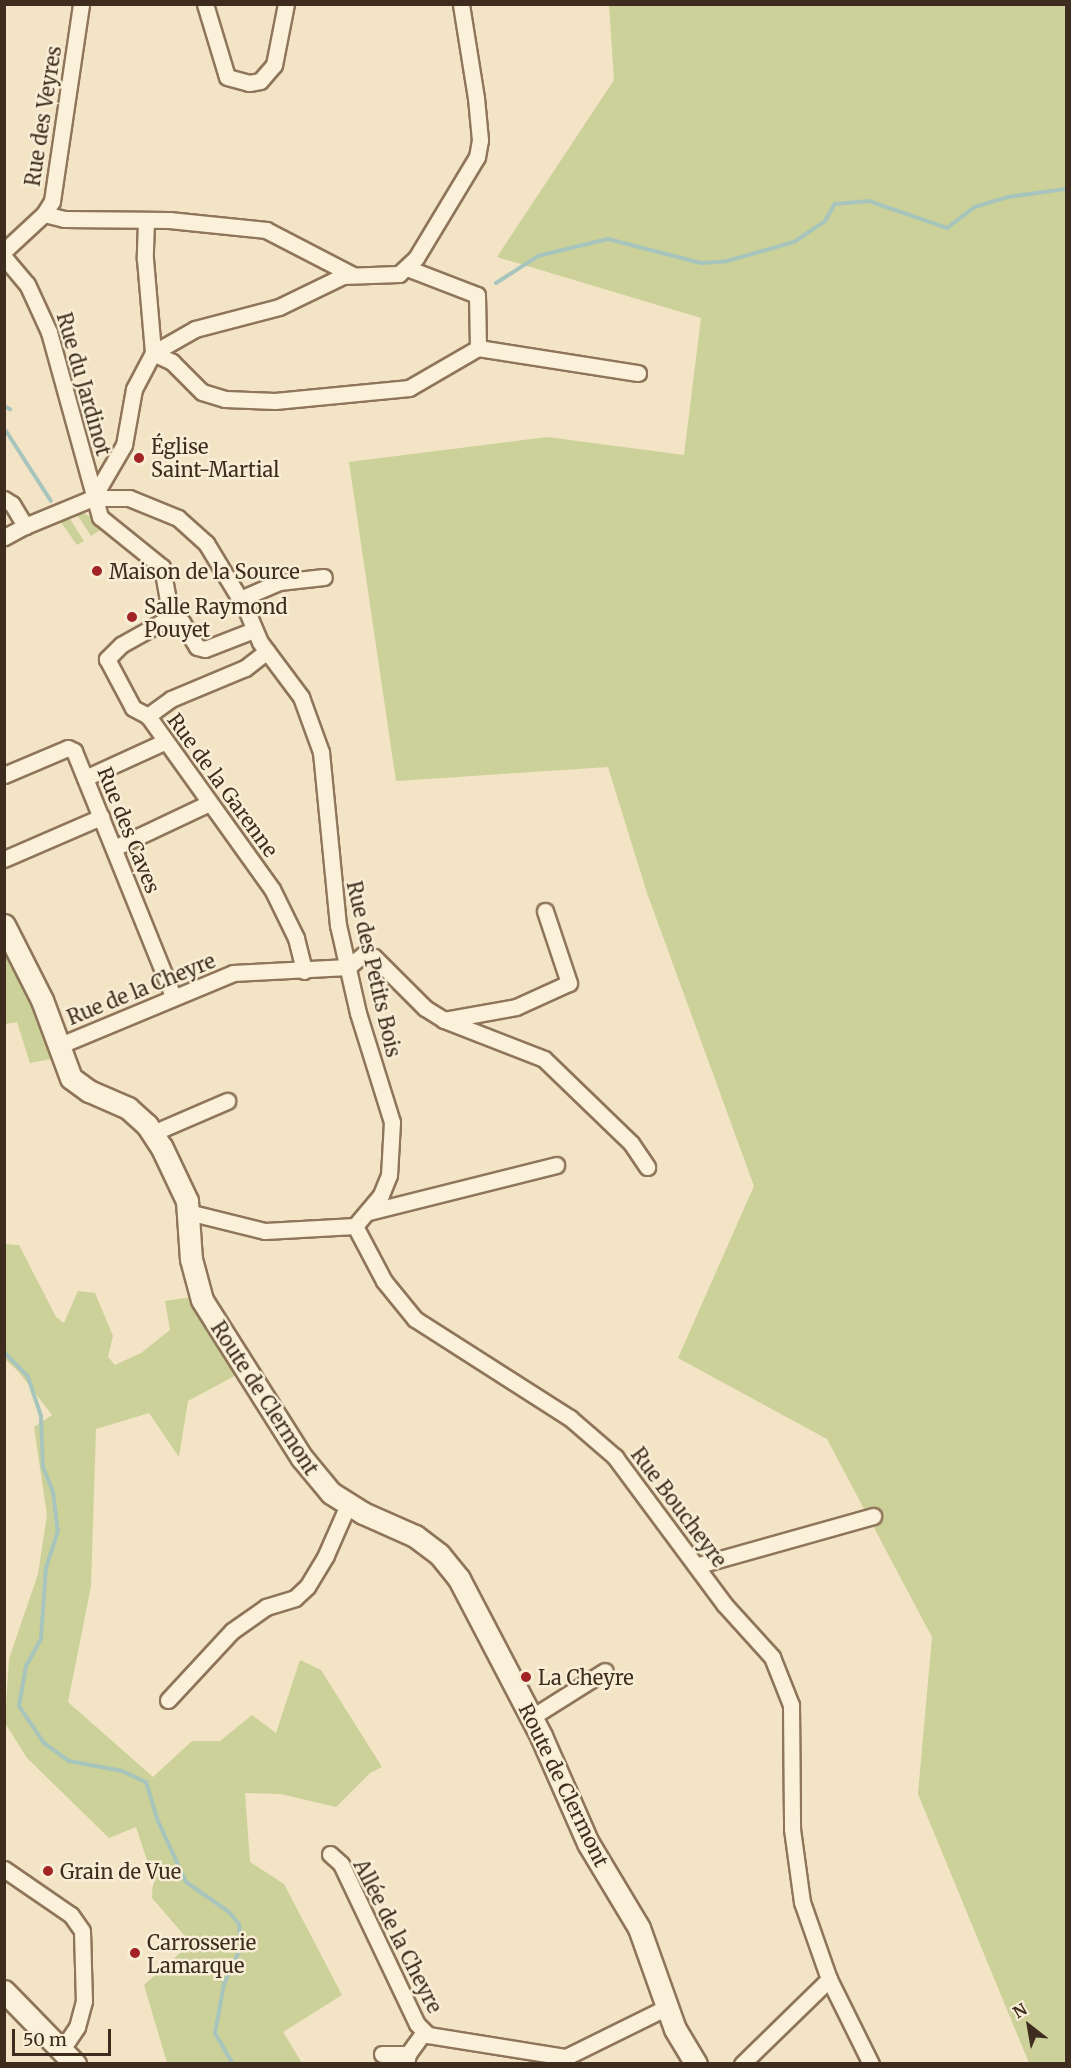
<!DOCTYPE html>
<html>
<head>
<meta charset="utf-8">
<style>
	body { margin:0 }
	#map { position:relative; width:1071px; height:2068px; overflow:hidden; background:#f2e4c5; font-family:Merriweather,serif }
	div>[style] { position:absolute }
	.green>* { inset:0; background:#cbd198 }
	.stream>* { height:4px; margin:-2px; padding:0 2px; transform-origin:2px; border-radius:2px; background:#a7c5bc }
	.roads { filter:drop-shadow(2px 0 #8f7559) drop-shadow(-2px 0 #8f7559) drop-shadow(0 2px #8f7559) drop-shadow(0 -2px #8f7559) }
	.street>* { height:15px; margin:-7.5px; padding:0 7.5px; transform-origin:7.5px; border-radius:7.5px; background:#fbf1da }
	.secondary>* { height:21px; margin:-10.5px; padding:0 10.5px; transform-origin:10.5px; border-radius:10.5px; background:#fbf1da }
	.dots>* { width:16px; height:16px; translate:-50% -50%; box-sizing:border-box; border:3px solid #f8eed6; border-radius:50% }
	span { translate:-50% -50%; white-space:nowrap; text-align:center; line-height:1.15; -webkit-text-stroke:5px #f8eed6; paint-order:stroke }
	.street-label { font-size:20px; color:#3e2d1e }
	.poi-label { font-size:20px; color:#3e2d1e }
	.left { translate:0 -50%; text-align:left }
	.frame { position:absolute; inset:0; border:6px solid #3e2d1e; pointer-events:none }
	.north { position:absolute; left:999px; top:1996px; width:60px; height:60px; -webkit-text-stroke:4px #f8eed6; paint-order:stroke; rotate:329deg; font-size:16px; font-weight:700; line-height:24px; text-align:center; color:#3e2d1e }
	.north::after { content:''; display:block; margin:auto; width:21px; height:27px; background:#3e2d1e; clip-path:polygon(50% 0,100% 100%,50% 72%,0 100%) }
	.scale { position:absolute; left:12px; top:2029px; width:99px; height:27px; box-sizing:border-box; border:3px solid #3e2d1e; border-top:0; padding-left:8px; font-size:18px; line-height:21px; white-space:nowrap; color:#3e2d1e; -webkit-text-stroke:4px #f8eed6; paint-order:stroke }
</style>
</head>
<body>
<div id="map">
	<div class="green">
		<i style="clip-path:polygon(609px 5px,1066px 5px,1066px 2063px,1029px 2063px,918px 1794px,932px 1637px,827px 1439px,678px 1358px,754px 1186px,647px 893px,608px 767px,396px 781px,349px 462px,547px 437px,684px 455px,701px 318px,497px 257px,614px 80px)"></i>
		<i style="clip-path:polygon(74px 510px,84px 513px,105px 527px,91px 536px)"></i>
		<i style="clip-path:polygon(66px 513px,84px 541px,77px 545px,58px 518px)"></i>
		<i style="clip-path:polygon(4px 944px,30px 994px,51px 1059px,30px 1063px,17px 1022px,5px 1024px)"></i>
		<i style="clip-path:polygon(5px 1244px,19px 1245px,56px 1317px,64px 1323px,78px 1291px,95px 1293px,113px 1336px,108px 1357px,115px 1365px,141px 1353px,170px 1330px,165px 1301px,192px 1297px,240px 1373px,188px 1401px,179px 1457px,149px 1413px,96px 1429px,91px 1586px,68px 1702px,153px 1777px,192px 1741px,220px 1741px,252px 1715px,276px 1733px,300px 1660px,321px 1670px,382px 1767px,370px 1773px,336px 1807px,281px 1794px,245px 1793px,250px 1862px,284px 1884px,342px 1995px,283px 2032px,302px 2063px,167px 2063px,144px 1985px,191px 1943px,152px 1898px,153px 1878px,136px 1827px,109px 1838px,27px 1758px,5px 1723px,9px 1659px,38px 1574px,47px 1515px,34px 1427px,52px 1415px,18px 1371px,5px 1359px)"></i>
	</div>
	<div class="stream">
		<i style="left:496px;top:283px;width:50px;rotate:-32.7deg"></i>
		<i style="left:538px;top:256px;width:72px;rotate:-13.7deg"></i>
		<i style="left:608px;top:239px;width:96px;rotate:14.5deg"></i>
		<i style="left:701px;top:263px;width:26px;rotate:-4deg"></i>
		<i style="left:727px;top:261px;width:70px;rotate:-15.8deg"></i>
		<i style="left:794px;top:242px;width:37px;rotate:-34deg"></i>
		<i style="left:825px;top:221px;width:20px;rotate:-60deg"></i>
		<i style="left:835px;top:204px;width:34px;rotate:-5deg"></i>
		<i style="left:869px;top:201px;width:83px;rotate:19.1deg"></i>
		<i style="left:947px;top:228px;width:35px;rotate:-37deg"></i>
		<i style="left:975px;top:207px;width:34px;rotate:-17deg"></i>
		<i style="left:1008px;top:197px;width:59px;rotate:-7.9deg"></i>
		<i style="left:4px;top:406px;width:7px;rotate:27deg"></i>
		<i style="left:6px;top:431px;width:83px;rotate:57.3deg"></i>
		<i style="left:4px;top:1352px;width:35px;rotate:46deg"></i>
		<i style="left:28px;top:1377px;width:41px;rotate:71.6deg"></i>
		<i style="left:41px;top:1416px;width:51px;rotate:87.8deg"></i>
		<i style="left:43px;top:1467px;width:27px;rotate:68deg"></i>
		<i style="left:53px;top:1492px;width:39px;rotate:83deg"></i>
		<i style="left:58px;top:1531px;width:38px;rotate:108deg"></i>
		<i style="left:46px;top:1567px;width:72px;rotate:94deg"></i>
		<i style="left:41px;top:1639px;width:31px;rotate:119deg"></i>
		<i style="left:26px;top:1666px;width:41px;rotate:99.9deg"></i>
		<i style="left:19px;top:1706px;width:45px;rotate:56deg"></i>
		<i style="left:44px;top:1743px;width:31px;rotate:36deg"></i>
		<i style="left:69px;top:1761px;width:54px;rotate:10.7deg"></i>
		<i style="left:122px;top:1771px;width:26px;rotate:25deg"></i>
		<i style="left:146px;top:1782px;width:39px;rotate:73deg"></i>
		<i style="left:157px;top:1819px;width:69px;rotate:65.3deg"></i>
		<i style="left:186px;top:1882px;width:52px;rotate:34.9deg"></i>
		<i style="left:229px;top:1912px;width:16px;rotate:50deg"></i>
		<i style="left:239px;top:1924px;width:23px;rotate:85deg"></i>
		<i style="left:241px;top:1947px;width:41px;rotate:114.7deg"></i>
		<i style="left:224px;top:1984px;width:50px;rotate:100.4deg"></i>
		<i style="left:215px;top:2033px;width:36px;rotate:60deg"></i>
	</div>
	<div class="roads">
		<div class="street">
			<i style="left:205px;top:4px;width:76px;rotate:73.2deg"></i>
			<i style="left:227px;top:77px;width:23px;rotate:15deg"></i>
			<i style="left:249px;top:83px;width:11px;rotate:-10deg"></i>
			<i style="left:260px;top:81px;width:21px;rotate:-49deg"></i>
			<i style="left:274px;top:65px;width:62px;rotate:-78.9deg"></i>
			<i style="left:44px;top:214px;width:21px;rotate:14deg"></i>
			<i style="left:64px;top:219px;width:105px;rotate:0.5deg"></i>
			<i style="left:169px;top:220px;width:98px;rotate:5.9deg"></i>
			<i style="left:266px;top:230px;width:96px;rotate:27.4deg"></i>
			<i style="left:146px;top:221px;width:38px;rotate:92deg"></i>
			<i style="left:145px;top:259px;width:94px;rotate:85.1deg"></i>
			<i style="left:153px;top:353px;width:21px;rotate:25deg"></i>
			<i style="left:172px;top:362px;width:42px;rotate:45deg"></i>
			<i style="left:202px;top:392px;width:24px;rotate:17deg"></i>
			<i style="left:225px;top:399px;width:50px;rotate:2.3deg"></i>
			<i style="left:275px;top:401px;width:135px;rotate:-5.5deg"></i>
			<i style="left:409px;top:388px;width:80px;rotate:-30.1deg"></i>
			<i style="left:478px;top:348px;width:162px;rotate:8.9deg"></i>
			<i style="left:4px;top:251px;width:54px;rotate:-42.8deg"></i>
			<i style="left:44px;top:214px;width:15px;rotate:-58deg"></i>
			<i style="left:52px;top:201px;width:199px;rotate:-81.6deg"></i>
			<i style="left:4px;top:257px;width:35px;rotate:50deg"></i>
			<i style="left:27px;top:284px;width:53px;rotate:65.4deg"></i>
			<i style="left:49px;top:332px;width:192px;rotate:74.6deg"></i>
			<i style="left:100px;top:517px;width:80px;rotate:38.9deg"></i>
			<i style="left:162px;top:567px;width:51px;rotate:79.8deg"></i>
			<i style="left:171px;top:617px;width:57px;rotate:150.8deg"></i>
			<i style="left:121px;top:645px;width:20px;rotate:135deg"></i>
			<i style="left:107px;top:659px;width:55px;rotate:62deg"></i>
			<i style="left:133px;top:708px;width:17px;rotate:28deg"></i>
			<i style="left:407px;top:268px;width:75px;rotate:21.1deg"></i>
			<i style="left:477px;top:295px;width:53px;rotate:88.9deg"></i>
			<i style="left:93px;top:498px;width:61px;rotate:-59.7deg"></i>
			<i style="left:124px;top:445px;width:57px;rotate:-79.9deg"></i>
			<i style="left:134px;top:389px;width:41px;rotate:-62.2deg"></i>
			<i style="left:153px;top:353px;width:48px;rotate:-29.7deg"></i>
			<i style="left:195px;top:329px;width:87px;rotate:-14.7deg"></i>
			<i style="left:279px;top:307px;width:71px;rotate:-25.8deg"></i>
			<i style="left:343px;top:276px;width:56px;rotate:-2deg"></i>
			<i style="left:399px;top:274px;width:23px;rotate:-43deg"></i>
			<i style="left:416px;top:258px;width:118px;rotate:-58.9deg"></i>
			<i style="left:477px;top:157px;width:17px;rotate:-80deg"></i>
			<i style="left:480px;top:140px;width:42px;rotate:-95.4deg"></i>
			<i style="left:476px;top:98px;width:95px;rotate:-99.1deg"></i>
			<i style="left:4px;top:499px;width:9px;rotate:32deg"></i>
			<i style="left:12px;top:504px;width:26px;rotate:59deg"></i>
			<i style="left:25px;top:526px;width:24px;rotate:152deg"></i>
			<i style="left:25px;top:526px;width:74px;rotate:-22.4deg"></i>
			<i style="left:93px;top:498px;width:36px"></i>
			<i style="left:129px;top:498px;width:53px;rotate:22.2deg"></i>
			<i style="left:178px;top:518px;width:38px;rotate:42deg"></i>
			<i style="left:206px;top:543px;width:77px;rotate:58.8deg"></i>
			<i style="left:246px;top:609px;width:36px;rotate:67deg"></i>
			<i style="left:260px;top:642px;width:69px;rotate:53.3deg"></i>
			<i style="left:301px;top:697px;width:59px;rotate:70deg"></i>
			<i style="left:321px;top:752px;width:174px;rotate:84.4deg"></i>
			<i style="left:338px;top:925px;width:90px;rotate:77.2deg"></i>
			<i style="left:358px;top:1013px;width:114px;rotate:72.7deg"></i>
			<i style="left:392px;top:1122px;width:53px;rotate:93.2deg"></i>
			<i style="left:389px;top:1175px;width:22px;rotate:112deg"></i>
			<i style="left:381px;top:1195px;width:40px;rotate:130deg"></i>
			<i style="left:240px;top:599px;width:43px;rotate:-23.6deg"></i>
			<i style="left:279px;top:582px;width:45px;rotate:-6.3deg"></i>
			<i style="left:171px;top:617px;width:12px;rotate:24deg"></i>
			<i style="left:182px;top:622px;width:29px;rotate:59deg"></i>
			<i style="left:197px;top:647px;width:8px;rotate:14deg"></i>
			<i style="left:205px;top:649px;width:53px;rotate:-21.2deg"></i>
			<i style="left:267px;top:651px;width:28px;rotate:142deg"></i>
			<i style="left:245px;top:668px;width:80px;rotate:157.3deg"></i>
			<i style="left:171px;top:699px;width:29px;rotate:144deg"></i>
			<i style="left:148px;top:716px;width:213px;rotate:54.4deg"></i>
			<i style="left:272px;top:889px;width:55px;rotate:63.9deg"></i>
			<i style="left:296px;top:938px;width:34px;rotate:76deg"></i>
			<i style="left:4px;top:775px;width:69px;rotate:-22.9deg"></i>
			<i style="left:68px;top:748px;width:7px;rotate:27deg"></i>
			<i style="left:74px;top:751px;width:264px;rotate:68deg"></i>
			<i style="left:85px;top:778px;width:87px;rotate:-24.5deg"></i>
			<i style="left:114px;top:848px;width:105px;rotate:-25.3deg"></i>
			<i style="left:4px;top:859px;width:106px;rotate:-23.4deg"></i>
			<i style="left:444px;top:1020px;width:107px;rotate:21.3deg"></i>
			<i style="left:544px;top:1059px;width:121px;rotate:44deg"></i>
			<i style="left:631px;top:1143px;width:29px;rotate:56deg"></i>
			<i style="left:58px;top:1046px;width:190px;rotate:-22.6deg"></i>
			<i style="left:233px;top:973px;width:115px;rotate:-3deg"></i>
			<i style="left:348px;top:967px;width:19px;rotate:-39deg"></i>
			<i style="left:363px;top:955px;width:11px;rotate:10deg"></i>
			<i style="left:374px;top:957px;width:72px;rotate:45deg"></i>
			<i style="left:425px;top:1008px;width:22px;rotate:32deg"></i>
			<i style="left:444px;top:1020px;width:73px;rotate:-10.2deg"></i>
			<i style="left:516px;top:1007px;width:58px;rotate:-24.4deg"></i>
			<i style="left:569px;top:983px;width:76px;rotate:-108.4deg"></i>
			<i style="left:153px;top:1133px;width:81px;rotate:-23.4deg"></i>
			<i style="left:188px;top:1212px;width:79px;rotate:13.9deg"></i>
			<i style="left:265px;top:1231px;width:90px;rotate:-3.2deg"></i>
			<i style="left:369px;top:1212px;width:193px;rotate:-14.1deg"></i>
			<i style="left:355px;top:1226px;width:62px;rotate:62.2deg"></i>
			<i style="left:384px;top:1281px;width:49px;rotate:50.8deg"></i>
			<i style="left:415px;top:1319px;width:184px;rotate:32.6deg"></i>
			<i style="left:570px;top:1418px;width:60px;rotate:40.9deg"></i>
			<i style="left:615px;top:1457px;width:183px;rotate:53.4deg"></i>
			<i style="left:724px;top:1604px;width:72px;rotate:47.8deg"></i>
			<i style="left:772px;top:1657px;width:52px;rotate:68.4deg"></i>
			<i style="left:791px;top:1705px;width:124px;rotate:89.5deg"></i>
			<i style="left:792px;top:1829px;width:74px;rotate:82.2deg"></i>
			<i style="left:802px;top:1902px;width:82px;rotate:70.7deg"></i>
			<i style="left:829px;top:1979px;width:95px;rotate:63.7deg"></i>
			<i style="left:699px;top:1565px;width:181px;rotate:-15.7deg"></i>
			<i style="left:168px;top:1700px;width:94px;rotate:-47.2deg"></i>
			<i style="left:232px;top:1631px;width:42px;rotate:-35.2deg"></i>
			<i style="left:266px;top:1607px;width:30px;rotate:-17deg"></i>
			<i style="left:295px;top:1598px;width:16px;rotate:-43deg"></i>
			<i style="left:307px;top:1587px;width:37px;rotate:-59deg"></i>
			<i style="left:326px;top:1555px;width:55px;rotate:-66.3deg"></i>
			<i style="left:532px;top:1717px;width:86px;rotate:-32.2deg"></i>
			<i style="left:330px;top:1854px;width:15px;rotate:42deg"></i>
			<i style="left:341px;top:1864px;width:177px;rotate:64.6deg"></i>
			<i style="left:417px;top:2024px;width:16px;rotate:45deg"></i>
			<i style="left:428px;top:2035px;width:140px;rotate:9.1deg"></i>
			<i style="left:566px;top:2057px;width:113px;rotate:-26.3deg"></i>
			<i style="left:4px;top:1869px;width:81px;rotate:34.5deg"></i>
			<i style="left:71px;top:1915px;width:19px;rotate:55deg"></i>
			<i style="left:82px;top:1931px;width:70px;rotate:88.4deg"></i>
			<i style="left:84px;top:2001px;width:27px;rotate:105deg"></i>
			<i style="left:77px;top:2027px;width:25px;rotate:124deg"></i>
			<i style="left:382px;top:2054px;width:26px"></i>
			<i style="left:406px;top:2064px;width:10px;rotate:-79deg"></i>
			<i style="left:408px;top:2054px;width:27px;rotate:-54deg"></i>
			<i style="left:742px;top:2064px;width:122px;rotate:-44.3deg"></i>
		</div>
		<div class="secondary">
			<i style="left:4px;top:925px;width:84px;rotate:63.1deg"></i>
			<i style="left:42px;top:1000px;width:83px;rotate:69.6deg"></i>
			<i style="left:71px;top:1078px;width:22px;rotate:36deg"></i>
			<i style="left:89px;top:1091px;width:43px;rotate:23.6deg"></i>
			<i style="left:128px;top:1108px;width:25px;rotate:42deg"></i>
			<i style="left:147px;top:1125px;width:27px;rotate:57deg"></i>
			<i style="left:162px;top:1148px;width:59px;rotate:64.7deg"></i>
			<i style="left:187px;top:1201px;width:58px;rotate:86.1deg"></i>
			<i style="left:191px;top:1259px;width:42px;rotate:75deg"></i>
			<i style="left:202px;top:1300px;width:187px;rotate:57.7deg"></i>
			<i style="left:302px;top:1458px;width:45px;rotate:50.4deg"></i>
			<i style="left:331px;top:1493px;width:38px;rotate:32deg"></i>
			<i style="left:363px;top:1513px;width:57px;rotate:23.9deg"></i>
			<i style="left:415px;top:1536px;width:30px;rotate:37deg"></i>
			<i style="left:439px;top:1554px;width:32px;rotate:51deg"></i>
			<i style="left:459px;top:1579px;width:177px;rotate:62.4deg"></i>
			<i style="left:541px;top:1736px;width:117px;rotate:66.3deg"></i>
			<i style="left:588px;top:1843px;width:99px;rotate:59deg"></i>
			<i style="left:639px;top:1928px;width:107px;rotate:70.4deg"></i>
			<i style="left:675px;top:2029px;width:41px;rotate:59deg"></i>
			<i style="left:4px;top:1991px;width:102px;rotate:45.8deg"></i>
		</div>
	</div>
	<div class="dots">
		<i style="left:139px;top:458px;background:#a32426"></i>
		<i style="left:97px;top:571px;background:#a32426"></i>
		<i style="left:132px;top:617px;background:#a32426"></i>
		<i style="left:526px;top:1677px;background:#a32426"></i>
		<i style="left:48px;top:1871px;background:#a32426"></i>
		<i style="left:135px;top:1953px;background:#a32426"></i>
	</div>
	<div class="street-label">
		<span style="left:43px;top:116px;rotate:-81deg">Rue des Veyres</span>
		<span style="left:84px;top:384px;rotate:74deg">Rue du Jardinot</span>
		<span style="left:223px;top:785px;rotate:54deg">Rue de la Garenne</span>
		<span style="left:129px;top:830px;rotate:68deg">Rue des Caves</span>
		<span style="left:374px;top:969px;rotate:77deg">Rue des Petits Bois</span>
		<span style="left:141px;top:989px;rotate:-22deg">Rue de la Cheyre</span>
		<span style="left:265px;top:1398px;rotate:57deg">Route de Clermont</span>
		<span style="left:679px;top:1507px;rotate:53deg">Rue Boucheyre</span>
		<span style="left:564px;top:1785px;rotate:64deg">Route de Clermont</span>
		<span style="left:398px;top:1936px;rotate:63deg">Allée de la Cheyre</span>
	</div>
	<div class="poi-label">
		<span class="left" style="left:151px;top:458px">Église<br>Saint-Martial</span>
		<span class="left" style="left:109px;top:571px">Maison de la Source</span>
		<span class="left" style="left:144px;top:618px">Salle Raymond<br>Pouyet</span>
		<span class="left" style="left:538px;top:1677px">La Cheyre</span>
		<span class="left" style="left:60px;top:1871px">Grain de Vue</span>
		<span class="left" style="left:147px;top:1954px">Carrosserie<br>Lamarque</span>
	</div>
	<div class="frame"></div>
	<div class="north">N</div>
	<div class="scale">50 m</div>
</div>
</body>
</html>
